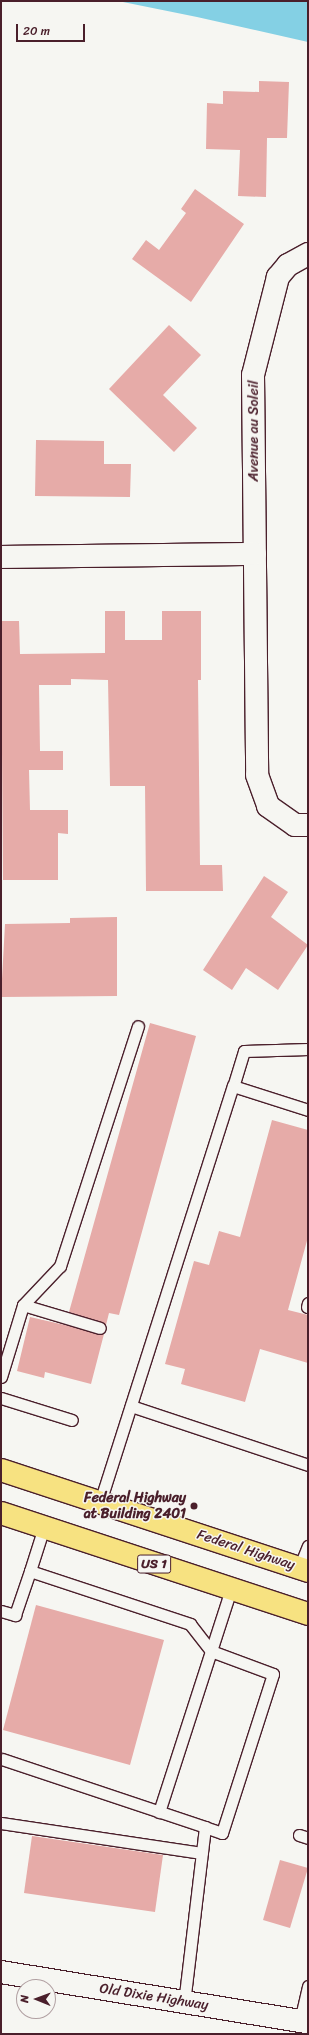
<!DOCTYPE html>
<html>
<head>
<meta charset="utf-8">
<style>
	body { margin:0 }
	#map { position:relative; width:309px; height:2035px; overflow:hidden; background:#f6f6f2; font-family:Sriracha,sans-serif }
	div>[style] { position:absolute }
	.water>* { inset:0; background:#84d0e4 }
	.building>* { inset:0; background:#e6aba8 }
	.roads { filter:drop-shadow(1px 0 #4a1f2b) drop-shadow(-1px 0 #4a1f2b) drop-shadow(0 1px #4a1f2b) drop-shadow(0 -1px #4a1f2b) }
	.lane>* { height:11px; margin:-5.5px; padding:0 5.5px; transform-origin:5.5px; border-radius:5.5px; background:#f6f6f2 }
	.street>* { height:22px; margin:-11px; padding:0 11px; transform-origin:11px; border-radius:11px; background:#f6f6f2 }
	.secondary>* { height:22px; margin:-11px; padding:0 11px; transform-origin:11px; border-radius:11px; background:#f6f6f2 }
	.primary>* { height:22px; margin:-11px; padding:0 11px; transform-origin:11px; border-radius:11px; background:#f7e281 }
	.dots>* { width:11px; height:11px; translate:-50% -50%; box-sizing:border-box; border:2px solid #f6f6f2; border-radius:50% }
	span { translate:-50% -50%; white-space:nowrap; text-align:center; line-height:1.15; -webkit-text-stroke:3px #f6f6f2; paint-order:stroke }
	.shield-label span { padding:1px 3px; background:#f6f6f2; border:1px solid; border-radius:3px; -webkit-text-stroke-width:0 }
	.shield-label { font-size:13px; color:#4a1f2b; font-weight:700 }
	.street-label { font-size:14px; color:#4a1f2b }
	.poi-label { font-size:14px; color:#4a1f2b; font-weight:700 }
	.right { translate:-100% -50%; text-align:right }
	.frame { position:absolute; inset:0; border:2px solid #4a1f2b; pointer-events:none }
	.north { position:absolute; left:16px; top:1979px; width:40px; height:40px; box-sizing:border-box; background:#f6f6f2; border:1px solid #b1a0a2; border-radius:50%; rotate:271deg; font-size:11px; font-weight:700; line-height:16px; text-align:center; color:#4a1f2b }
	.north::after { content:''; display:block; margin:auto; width:14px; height:18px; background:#4a1f2b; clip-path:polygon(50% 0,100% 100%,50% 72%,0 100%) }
	.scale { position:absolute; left:16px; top:24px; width:69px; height:18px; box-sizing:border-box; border:2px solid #4a1f2b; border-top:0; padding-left:5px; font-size:12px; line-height:14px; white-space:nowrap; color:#4a1f2b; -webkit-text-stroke:3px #f6f6f2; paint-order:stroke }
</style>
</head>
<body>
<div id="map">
	<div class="water">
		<i style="clip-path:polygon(118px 1px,308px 1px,308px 42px,197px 17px)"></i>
	</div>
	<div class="building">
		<i style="clip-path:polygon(259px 81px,289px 82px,287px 138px,267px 138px,266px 197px,238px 196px,240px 150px,206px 149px,207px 103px,223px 104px,223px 91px,259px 92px)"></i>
		<i style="clip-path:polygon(195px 189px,244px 224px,191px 302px,132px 259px,146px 240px,159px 250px,186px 213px,181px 209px)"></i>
		<i style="clip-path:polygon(169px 325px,201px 355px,163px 395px,197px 428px,174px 452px,109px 389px)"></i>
		<i style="clip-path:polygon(36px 440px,104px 441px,104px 464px,131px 464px,130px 497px,35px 496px)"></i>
		<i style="clip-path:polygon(105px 611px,125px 611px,125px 640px,162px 640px,162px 611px,201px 611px,201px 680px,198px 680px,200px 865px,222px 865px,223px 891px,146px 891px,145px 786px,110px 786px,108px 680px,71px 679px,71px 685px,39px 685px,40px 751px,63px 751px,63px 770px,29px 770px,30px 810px,68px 810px,68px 834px,58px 833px,58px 880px,3px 880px,1px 621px,19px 621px,20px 654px,105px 653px)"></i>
		<i style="clip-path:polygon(264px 876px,288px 892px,271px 917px,308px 945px,278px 990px,246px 968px,232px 990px,203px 970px)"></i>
		<i style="clip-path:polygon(117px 917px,117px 996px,1px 997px,5px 924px,70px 923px,70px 918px)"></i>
		<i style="clip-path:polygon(150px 1023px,196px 1036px,119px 1315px,109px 1313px,106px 1325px,69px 1312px)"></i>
		<i style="clip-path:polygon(272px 1120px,308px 1130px,308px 1237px,288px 1310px,308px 1315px,308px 1363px,260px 1349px,245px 1402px,181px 1384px,185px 1369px,165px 1364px,194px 1261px,209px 1265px,219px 1231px,240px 1237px)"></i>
		<i style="clip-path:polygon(30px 1317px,104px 1334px,91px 1384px,45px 1372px,44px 1378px,17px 1371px)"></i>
		<i style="clip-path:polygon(36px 1605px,164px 1640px,130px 1765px,3px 1730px)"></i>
		<i style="clip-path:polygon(32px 1836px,163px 1855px,155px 1912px,24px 1893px)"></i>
		<i style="clip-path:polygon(280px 1860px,308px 1868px,290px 1928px,263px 1920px)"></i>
	</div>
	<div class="roads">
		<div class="lane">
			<i style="left:308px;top:1049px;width:64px;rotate:178.2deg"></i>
			<i style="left:244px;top:1051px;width:37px;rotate:107deg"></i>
			<i style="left:233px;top:1086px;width:79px;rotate:17.7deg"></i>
			<i style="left:23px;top:1305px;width:80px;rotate:16.6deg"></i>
			<i style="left:307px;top:1307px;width:4px;rotate:-76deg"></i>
			<i style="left:1px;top:1377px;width:75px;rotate:-73deg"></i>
			<i style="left:23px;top:1305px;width:54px;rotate:-46.5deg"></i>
			<i style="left:60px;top:1266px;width:252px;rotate:-72deg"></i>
			<i style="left:1px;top:1398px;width:74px;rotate:17.2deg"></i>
			<i style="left:131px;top:1406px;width:187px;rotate:18.4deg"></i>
			<i style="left:100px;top:1502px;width:437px;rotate:-72.3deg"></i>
			<i style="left:44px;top:1527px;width:46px;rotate:107.7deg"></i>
			<i style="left:30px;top:1571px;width:169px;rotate:18.3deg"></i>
			<i style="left:190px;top:1624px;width:34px;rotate:52deg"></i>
			<i style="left:211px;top:1651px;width:66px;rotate:20.4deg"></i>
			<i style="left:273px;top:1674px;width:167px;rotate:107.8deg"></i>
			<i style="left:222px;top:1833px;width:18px;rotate:-161deg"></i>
			<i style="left:299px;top:1568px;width:24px;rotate:-68deg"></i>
			<i style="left:1px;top:1611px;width:15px;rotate:16deg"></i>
			<i style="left:15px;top:1615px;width:46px;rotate:-71.2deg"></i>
			<i style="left:2px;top:1759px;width:214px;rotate:18.5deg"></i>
			<i style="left:205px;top:1827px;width:176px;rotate:96.8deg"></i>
			<i style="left:159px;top:1812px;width:234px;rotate:-72.1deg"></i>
			<i style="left:1px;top:1823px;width:203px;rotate:8.5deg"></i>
			<i style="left:299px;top:1835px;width:9px;rotate:18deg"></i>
			<i style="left:300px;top:2021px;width:36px;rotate:-77deg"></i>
		</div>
		<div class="street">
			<i style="left:308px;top:254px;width:23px;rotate:151deg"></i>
			<i style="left:288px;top:265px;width:16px;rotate:130deg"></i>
			<i style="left:278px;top:277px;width:101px;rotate:104.3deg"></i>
			<i style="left:253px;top:375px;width:400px;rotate:89.4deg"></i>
			<i style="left:257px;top:775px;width:33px;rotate:70deg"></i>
			<i style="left:268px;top:806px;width:33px;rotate:35deg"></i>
			<i style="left:295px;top:825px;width:13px"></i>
			<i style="left:1px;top:557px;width:254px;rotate:-0.7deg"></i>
		</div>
		<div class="secondary">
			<i style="left:1px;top:1972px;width:311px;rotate:9.3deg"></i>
		</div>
		<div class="primary">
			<i style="left:1px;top:1470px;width:323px;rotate:18.2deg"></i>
			<i style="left:1px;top:1513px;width:323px;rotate:18.2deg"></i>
		</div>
	</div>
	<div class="dots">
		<i style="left:194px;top:1506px;background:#4a1f2b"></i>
	</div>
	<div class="shield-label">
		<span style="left:154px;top:1564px">US 1</span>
	</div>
	<div class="street-label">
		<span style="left:254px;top:431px;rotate:-90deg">Avenue au Soleil</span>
		<span style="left:246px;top:1550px;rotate:18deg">Federal Highway</span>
		<span style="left:154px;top:1997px;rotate:9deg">Old Dixie Highway</span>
	</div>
	<div class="poi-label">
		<span class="right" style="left:186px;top:1506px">Federal Highway<br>at Building 2401</span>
	</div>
	<div class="frame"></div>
	<div class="north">N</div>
	<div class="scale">20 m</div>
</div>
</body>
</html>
